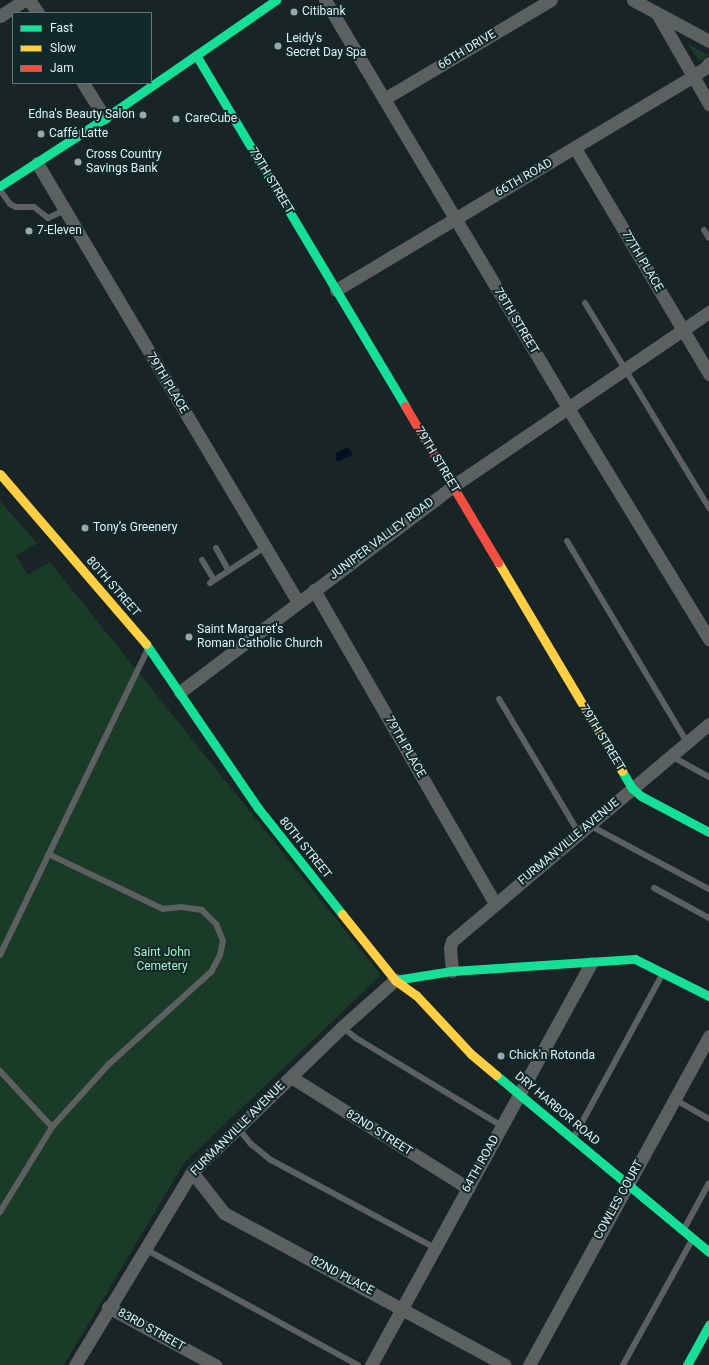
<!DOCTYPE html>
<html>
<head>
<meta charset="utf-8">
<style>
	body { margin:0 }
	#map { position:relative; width:709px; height:1365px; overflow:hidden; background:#182425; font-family:Roboto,sans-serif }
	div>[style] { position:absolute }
	.green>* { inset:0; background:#1b3b29 }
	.water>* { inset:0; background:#021224 }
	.lane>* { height:6px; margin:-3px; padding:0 3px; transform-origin:3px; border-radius:3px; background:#5c6061 }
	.street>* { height:13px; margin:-6.5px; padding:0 6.5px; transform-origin:6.5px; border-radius:6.5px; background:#5c6061 }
	.fast>* { height:9px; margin:-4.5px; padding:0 4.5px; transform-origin:4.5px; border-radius:4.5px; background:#16e098 }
	.slow>* { height:9px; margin:-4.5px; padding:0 4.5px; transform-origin:4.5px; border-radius:4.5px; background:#ffcf43 }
	.jam>* { height:9px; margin:-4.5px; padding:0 4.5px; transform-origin:4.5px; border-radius:4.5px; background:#f24e42 }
	.dots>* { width:11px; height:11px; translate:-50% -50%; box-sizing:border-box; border:2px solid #12292b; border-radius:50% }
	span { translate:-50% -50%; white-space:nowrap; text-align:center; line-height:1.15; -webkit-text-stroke:4px #12292b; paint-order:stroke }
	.poi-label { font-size:12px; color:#e1eff0 }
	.left { translate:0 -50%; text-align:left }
	.right { translate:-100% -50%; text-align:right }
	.street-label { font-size:12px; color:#e1eff0 }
	.park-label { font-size:12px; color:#a7eec2 }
	.legend { position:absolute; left:12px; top:12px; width:140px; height:72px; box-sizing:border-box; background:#12292b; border:1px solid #65787a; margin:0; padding:5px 7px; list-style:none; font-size:12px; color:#e1eff0 }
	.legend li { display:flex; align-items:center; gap:8px; height:20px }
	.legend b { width:20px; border:1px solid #65787a }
</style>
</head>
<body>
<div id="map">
	<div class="green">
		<i style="clip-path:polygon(688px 44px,708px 55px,700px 62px)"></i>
		<i style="clip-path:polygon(0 501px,37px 543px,16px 556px,28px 575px,50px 562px,381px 975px,184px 1163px,64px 1365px,0 1365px)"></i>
	</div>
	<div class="water">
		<i style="clip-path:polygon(348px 447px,353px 455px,337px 462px,335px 454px)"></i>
	</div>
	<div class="lane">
		<i style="left:0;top:190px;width:17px;rotate:54deg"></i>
		<i style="left:10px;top:204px;width:7px;rotate:27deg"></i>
		<i style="left:16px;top:207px;width:18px"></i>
		<i style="left:34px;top:207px;width:18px;rotate:38deg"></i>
		<i style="left:48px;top:218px;width:19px;rotate:-25deg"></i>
		<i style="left:704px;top:230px;width:9px;rotate:58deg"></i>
		<i style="left:585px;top:303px;width:240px;rotate:58.8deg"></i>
		<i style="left:567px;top:541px;width:234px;rotate:59.2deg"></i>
		<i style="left:216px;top:548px;width:26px;rotate:61deg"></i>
		<i style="left:202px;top:560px;width:23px;rotate:59deg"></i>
		<i style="left:210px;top:583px;width:66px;rotate:-33.2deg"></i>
		<i style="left:499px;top:699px;width:156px;rotate:59.2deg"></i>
		<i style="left:671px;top:756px;width:43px;rotate:28.9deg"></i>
		<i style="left:589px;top:825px;width:136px;rotate:28.1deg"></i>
		<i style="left:654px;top:888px;width:63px;rotate:28.6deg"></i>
		<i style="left:0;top:955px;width:340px;rotate:-64.2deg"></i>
		<i style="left:342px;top:1027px;width:18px;rotate:38deg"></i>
		<i style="left:356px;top:1038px;width:170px;rotate:31.1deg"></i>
		<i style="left:0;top:1071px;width:76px;rotate:47.1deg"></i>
		<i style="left:674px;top:1099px;width:40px;rotate:29.7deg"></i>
		<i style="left:238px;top:1128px;width:21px;rotate:51deg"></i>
		<i style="left:251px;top:1144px;width:26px;rotate:39deg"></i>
		<i style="left:271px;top:1160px;width:186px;rotate:28.2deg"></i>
		<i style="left:574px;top:1137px;width:184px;rotate:-61.5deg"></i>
		<i style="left:0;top:1212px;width:100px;rotate:-58.5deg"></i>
		<i style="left:52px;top:1127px;width:84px;rotate:-47.9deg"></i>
		<i style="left:108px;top:1065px;width:139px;rotate:-42.1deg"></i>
		<i style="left:211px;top:972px;width:19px;rotate:-62deg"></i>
		<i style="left:220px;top:955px;width:14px;rotate:-78deg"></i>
		<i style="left:223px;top:941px;width:18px;rotate:-112deg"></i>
		<i style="left:216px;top:924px;width:20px;rotate:-135deg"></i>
		<i style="left:202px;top:910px;width:21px;rotate:-172deg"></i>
		<i style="left:181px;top:907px;width:18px;rotate:174deg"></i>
		<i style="left:163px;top:909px;width:127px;rotate:-154.4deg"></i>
		<i style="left:684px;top:1229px;width:52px;rotate:-61.5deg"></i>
		<i style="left:145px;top:1249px;width:243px;rotate:28.6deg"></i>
		<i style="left:623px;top:1365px;width:143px;rotate:-61.1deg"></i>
	</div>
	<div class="street">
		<i style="left:29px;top:0;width:16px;rotate:55deg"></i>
		<i style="left:325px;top:0;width:475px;rotate:59.2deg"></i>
		<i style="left:568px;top:408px;width:271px;rotate:58.6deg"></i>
		<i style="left:633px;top:0;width:86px;rotate:28.3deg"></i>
		<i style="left:658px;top:15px;width:103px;rotate:60.2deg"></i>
		<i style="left:0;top:16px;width:30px;rotate:-33deg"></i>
		<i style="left:83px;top:83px;width:41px;rotate:57.8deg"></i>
		<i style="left:384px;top:99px;width:194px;rotate:-30.7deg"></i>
		<i style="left:575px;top:148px;width:263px;rotate:59.3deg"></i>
		<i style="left:37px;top:163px;width:511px;rotate:59.27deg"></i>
		<i style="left:336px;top:290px;width:416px;rotate:-30.9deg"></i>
		<i style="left:693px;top:76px;width:14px;rotate:-34deg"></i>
		<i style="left:705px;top:68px;width:6px;rotate:-51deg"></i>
		<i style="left:314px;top:590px;width:362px;rotate:60deg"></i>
		<i style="left:180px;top:692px;width:342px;rotate:-37deg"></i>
		<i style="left:453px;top:486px;width:310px;rotate:-34.2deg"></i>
		<i style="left:452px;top:971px;width:23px;rotate:-95deg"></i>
		<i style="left:450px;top:948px;width:7px;rotate:-74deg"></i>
		<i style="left:452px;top:941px;width:336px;rotate:-40.2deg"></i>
		<i style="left:291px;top:1077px;width:209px;rotate:32.1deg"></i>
		<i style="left:192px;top:1172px;width:52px;rotate:52deg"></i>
		<i style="left:224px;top:1213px;width:319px;rotate:28.4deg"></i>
		<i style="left:108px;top:1307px;width:122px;rotate:28.5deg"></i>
		<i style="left:75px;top:1365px;width:226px;rotate:-58.8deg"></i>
		<i style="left:192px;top:1172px;width:209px;rotate:-44deg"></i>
		<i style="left:342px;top:1027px;width:71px;rotate:-41.6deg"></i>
		<i style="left:371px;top:1365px;width:458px;rotate:-61.3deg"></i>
		<i style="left:529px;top:1365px;width:375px;rotate:-61.3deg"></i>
	</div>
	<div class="fast">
		<i style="left:196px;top:55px;width:409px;rotate:59.2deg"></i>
		<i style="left:0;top:186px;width:125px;rotate:-32.9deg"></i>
		<i style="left:105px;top:118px;width:208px;rotate:-34.6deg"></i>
		<i style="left:146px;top:644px;width:199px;rotate:55.7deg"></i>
		<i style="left:258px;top:808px;width:135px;rotate:51.6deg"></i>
		<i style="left:622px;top:771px;width:20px;rotate:60deg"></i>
		<i style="left:632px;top:788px;width:12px;rotate:42deg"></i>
		<i style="left:641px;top:796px;width:77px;rotate:27.9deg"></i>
		<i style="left:395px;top:980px;width:58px;rotate:-9deg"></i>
		<i style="left:452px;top:971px;width:183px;rotate:-3.8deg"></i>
		<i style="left:635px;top:959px;width:83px;rotate:26.6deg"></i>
		<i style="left:496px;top:1075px;width:277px;rotate:39.7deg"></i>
		<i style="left:687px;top:1365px;width:46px;rotate:-61.2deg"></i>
	</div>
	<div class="slow">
		<i style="left:0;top:474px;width:224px;rotate:49.3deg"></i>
		<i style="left:498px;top:562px;width:243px;rotate:59.3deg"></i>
		<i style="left:342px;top:914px;width:85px;rotate:51.2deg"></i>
		<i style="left:395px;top:980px;width:26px;rotate:36deg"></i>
		<i style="left:416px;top:995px;width:81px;rotate:47deg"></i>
		<i style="left:471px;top:1054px;width:33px;rotate:40deg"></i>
	</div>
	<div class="jam">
		<i style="left:405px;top:406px;width:182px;rotate:59.2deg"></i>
	</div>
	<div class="dots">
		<i style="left:294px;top:12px;background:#9ba8a9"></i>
		<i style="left:278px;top:46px;background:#9ba8a9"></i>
		<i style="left:143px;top:115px;background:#9ba8a9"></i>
		<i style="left:176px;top:119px;background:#9ba8a9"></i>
		<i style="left:41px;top:134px;background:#9ba8a9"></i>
		<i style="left:78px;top:162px;background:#9ba8a9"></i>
		<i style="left:29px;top:231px;background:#9ba8a9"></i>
		<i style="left:85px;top:528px;background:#9ba8a9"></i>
		<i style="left:189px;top:637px;background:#9ba8a9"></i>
		<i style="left:501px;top:1056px;background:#9ba8a9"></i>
	</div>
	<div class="poi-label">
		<span class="left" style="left:302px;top:12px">Citibank</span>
		<span class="left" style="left:286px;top:46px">Leidy's<br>Secret Day Spa</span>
		<span class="right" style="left:135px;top:115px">Edna's Beauty Salon</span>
		<span class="left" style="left:185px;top:119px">CareCube</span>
		<span class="left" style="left:49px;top:134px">Caffé Latte</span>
		<span class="left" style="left:86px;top:162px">Cross Country<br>Savings Bank</span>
		<span class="left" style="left:37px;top:231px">7-Eleven</span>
		<span class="left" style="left:93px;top:528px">Tony’s Greenery</span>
		<span class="left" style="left:197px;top:637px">Saint Margaret's<br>Roman Catholic Church</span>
		<span class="left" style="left:509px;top:1056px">Chick'n Rotonda</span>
	</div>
	<div class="street-label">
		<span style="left:467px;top:50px;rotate:-31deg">66TH DRIVE</span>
		<span style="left:524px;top:178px;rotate:-30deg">66TH ROAD</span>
		<span style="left:271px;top:181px;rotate:59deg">79TH STREET</span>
		<span style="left:642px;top:261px;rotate:59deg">77TH PLACE</span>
		<span style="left:516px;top:321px;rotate:59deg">78TH STREET</span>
		<span style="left:167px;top:383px;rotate:59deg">79TH PLACE</span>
		<span style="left:437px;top:460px;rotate:59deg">79TH STREET</span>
		<span style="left:382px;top:539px;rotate:-37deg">JUNIPER VALLEY ROAD</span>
		<span style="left:113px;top:587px;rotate:49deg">80TH STREET</span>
		<span style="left:602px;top:738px;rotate:59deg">79TH STREET</span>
		<span style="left:405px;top:747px;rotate:60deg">79TH PLACE</span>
		<span style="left:569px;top:842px;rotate:-40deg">FURMANVILLE AVENUE</span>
		<span style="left:305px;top:848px;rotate:51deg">80TH STREET</span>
		<span style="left:557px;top:1109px;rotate:40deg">DRY HARBOR ROAD</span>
		<span style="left:238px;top:1129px;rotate:-45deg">FURMANVILLE AVENUE</span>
		<span style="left:379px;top:1133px;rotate:32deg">82ND STREET</span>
		<span style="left:481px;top:1164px;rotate:-61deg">64TH ROAD</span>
		<span style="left:619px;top:1200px;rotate:-61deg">COWLES COURT</span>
		<span style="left:342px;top:1276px;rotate:28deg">82ND PLACE</span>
		<span style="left:151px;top:1330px;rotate:29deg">83RD STREET</span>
	</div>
	<div class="park-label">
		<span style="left:162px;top:960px">Saint John<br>Cemetery</span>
	</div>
	<ul class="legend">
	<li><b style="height:5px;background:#16e098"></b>Fast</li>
	<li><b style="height:5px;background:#ffcf43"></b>Slow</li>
	<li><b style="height:5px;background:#f24e42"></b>Jam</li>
	</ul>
</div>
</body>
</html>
